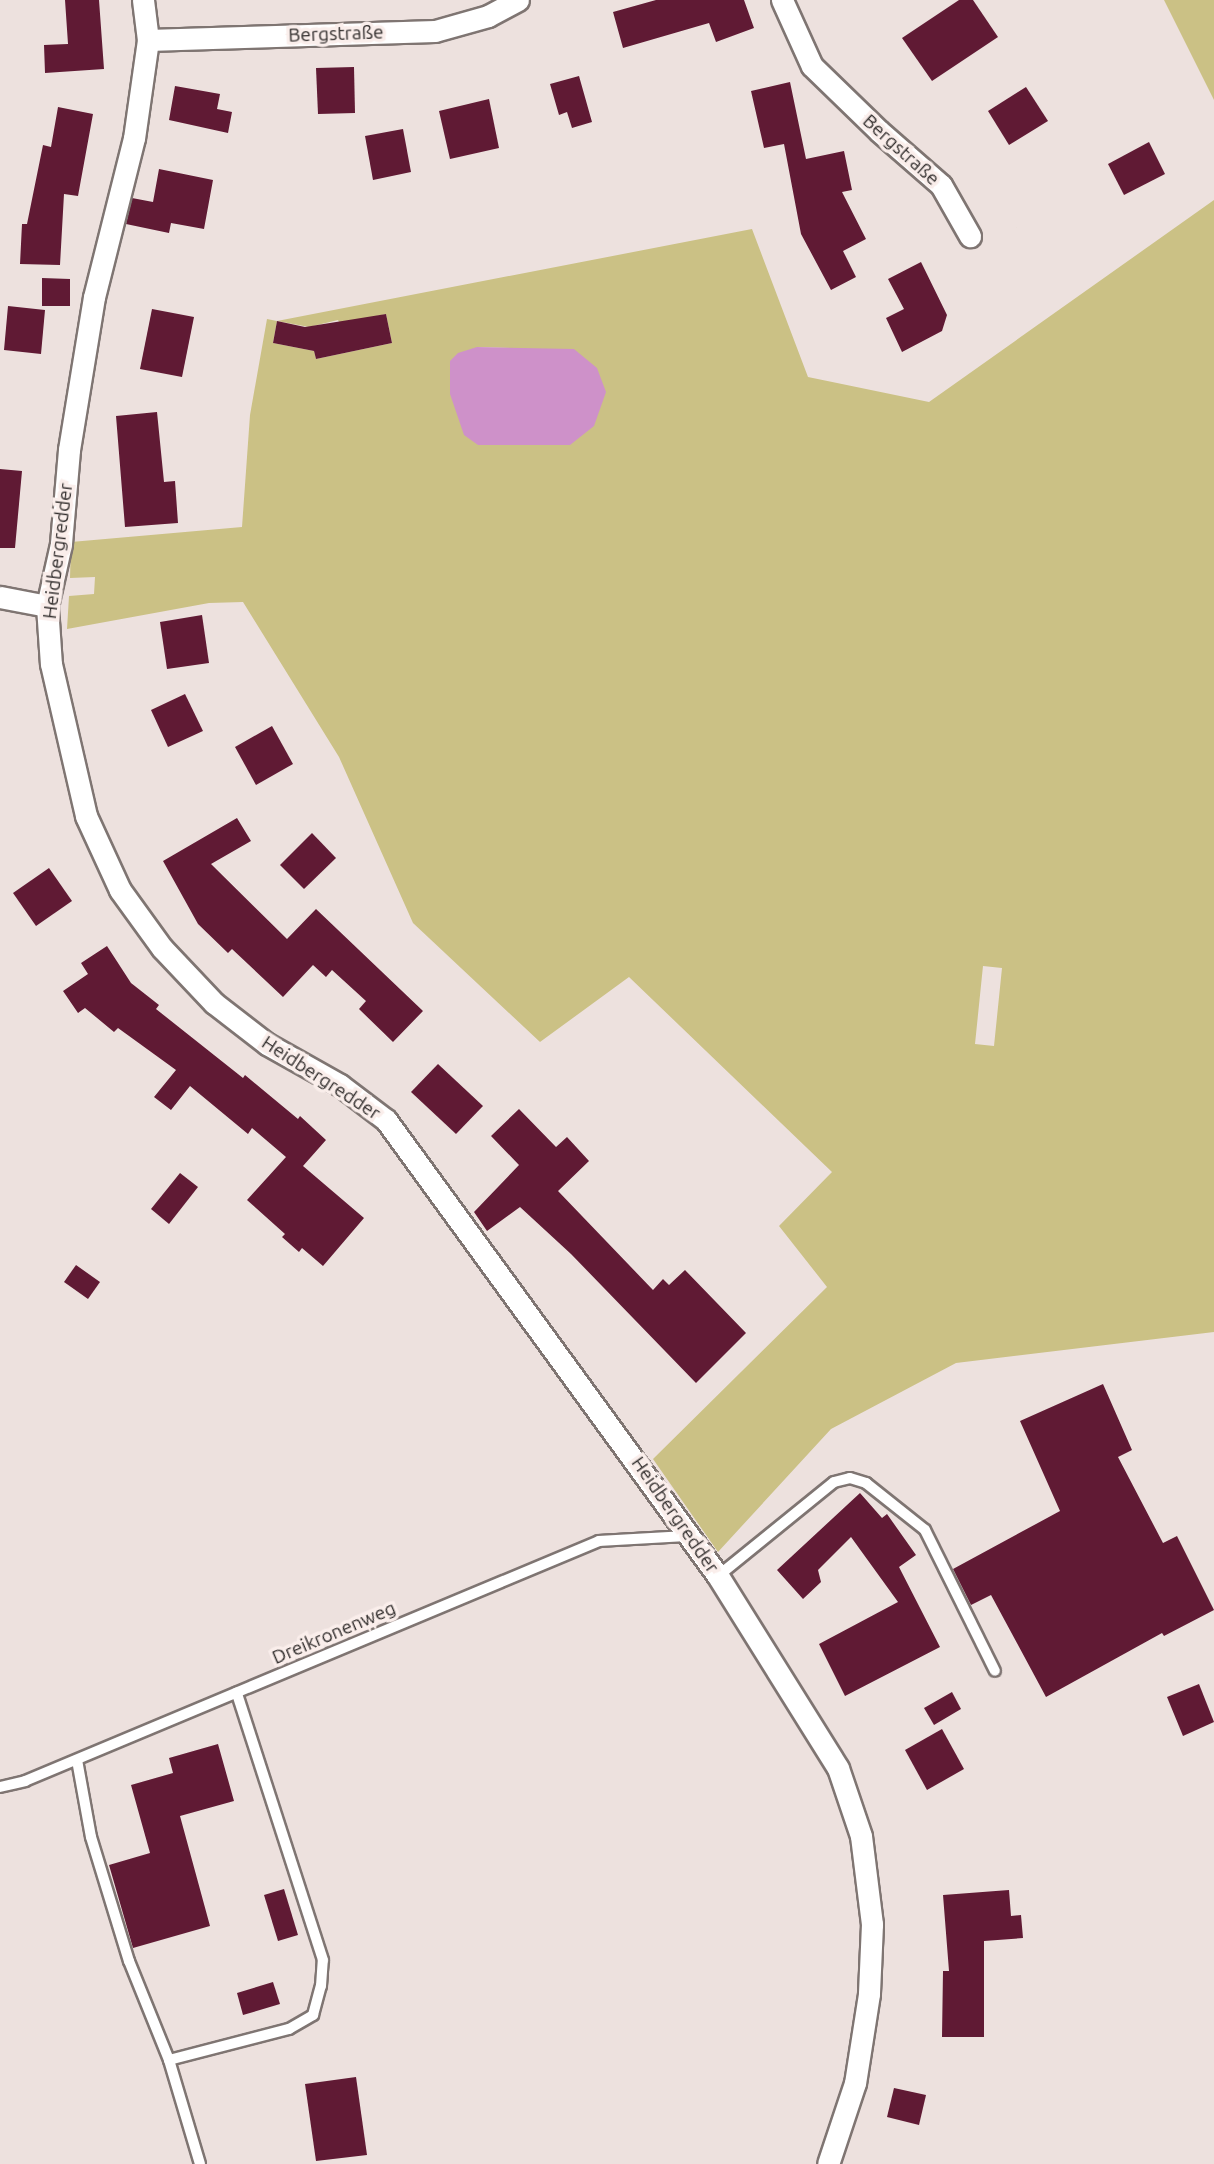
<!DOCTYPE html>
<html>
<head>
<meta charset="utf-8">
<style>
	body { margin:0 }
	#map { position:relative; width:1214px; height:2164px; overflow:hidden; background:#ede1de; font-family:Ubuntu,sans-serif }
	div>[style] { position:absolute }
	.green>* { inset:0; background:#cbc185 }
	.water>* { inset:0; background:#ce91c9 }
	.building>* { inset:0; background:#601a34 }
	.roads { filter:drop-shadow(2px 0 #7f7572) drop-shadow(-2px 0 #7f7572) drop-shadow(0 2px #7f7572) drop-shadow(0 -2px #7f7572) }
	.service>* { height:10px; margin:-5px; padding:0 5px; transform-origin:5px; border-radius:5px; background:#fff }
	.minor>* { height:21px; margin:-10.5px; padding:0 10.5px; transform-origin:10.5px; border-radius:10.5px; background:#fff }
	span { translate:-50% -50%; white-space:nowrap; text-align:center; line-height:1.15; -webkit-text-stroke:7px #faeeeb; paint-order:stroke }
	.street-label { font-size:19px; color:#312d2c }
</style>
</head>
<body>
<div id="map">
	<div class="green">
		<i style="clip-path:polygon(1164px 0,1214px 0,1214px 100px)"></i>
		<i style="clip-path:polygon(evenodd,1214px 200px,1214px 1332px,956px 1363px,831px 1429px,718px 1552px,653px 1459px,827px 1287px,779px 1226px,832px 1172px,629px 977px,540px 1042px,413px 923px,339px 757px,243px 602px,209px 603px,67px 629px,69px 596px,94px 594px,95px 577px,70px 578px,71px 542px,242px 527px,250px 415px,267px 319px,277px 321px,752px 229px,808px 377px,929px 402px,1214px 200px,386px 314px,392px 343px,316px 359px,314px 351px,273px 343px,277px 321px,309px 327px,338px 320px,340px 324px,386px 314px,1214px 200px,477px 347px,511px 348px,464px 435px,477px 347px,1214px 200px,983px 966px,1002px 968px,994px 1046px,975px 1044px,983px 966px)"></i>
	</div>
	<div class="water">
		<i style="clip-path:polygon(477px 347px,574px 349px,597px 368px,606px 392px,594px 426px,570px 445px,478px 445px,464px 435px,450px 394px,450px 361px,458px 353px)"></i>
	</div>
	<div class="building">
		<i style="clip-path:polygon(65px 0,99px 0,104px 69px,45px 73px,44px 45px,68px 44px)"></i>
		<i style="clip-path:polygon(656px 0,744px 0,754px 28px,716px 42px,709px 23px,623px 48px,613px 12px)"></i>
		<i style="clip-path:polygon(959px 0,973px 0,998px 37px,932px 81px,902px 38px)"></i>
		<i style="clip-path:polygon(354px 67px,355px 113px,318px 114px,316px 68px)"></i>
		<i style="clip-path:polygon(579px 76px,592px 122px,572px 128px,567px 112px,559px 115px,550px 84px)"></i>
		<i style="clip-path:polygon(790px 82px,806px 159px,844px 151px,852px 190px,842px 192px,866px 239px,843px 251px,856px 277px,831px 290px,801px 234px,784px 144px,764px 148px,751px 91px)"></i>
		<i style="clip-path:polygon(175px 86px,220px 94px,217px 109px,232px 112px,228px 133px,169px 120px)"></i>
		<i style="clip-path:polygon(1026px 87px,1048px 121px,1009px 145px,988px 111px)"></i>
		<i style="clip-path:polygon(489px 99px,499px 148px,450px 159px,439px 111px)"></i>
		<i style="clip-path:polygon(58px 107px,93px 114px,78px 196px,64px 194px,60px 265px,20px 264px,22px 224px,27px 224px,43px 145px,51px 147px)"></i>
		<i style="clip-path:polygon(403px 129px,411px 172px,373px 180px,365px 136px)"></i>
		<i style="clip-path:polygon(1149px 142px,1165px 174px,1124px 195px,1108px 164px)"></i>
		<i style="clip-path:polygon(159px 169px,213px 180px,204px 229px,171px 223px,169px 233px,126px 224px,132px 198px,153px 202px)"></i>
		<i style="clip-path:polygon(921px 262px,947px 315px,942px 331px,902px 352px,886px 318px,904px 309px,888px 279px)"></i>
		<i style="clip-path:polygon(42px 278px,70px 279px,70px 306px,42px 306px)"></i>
		<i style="clip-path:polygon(8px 306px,45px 310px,41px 354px,4px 350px)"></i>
		<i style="clip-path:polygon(152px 309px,194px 317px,182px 377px,140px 369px)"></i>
		<i style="clip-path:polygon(386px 314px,392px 343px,316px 359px,314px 351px,273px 343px,277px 321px,305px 327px)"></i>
		<i style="clip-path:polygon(157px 412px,164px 482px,175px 481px,178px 523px,125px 527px,116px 416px)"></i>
		<i style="clip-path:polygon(0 469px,22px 471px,15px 548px,0 548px)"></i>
		<i style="clip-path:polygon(202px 615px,209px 663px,167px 669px,160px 622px)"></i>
		<i style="clip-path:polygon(185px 694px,203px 731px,168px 747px,151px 710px)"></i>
		<i style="clip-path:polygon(272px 726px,293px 764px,256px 785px,235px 747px)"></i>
		<i style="clip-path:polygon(237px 818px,251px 841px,211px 864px,287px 939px,316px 909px,423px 1011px,393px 1042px,359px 1009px,366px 1001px,332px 970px,326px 977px,313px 965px,283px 997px,232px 949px,228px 953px,198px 924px,163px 861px)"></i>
		<i style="clip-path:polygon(312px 833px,336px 858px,304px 889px,280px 865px)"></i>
		<i style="clip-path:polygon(49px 868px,72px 901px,36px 926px,13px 893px)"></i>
		<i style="clip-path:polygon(107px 946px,131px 983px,159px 1005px,156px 1009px,243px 1078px,245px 1075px,298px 1119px,300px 1116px,326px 1140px,303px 1166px,364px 1218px,323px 1266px,302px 1248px,299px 1252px,282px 1237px,285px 1234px,247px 1200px,286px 1157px,252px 1128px,248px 1134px,190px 1086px,171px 1110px,154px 1097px,176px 1070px,118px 1028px,114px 1032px,85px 1008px,78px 1013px,63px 991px,88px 974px,81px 963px)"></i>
		<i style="clip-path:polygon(438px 1064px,483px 1106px,456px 1134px,411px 1092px)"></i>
		<i style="clip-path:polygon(519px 1109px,556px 1147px,567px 1137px,589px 1161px,558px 1191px,653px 1290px,663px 1279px,669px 1285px,685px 1270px,746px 1333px,696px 1383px,571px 1254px,520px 1207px,487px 1231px,474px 1212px,519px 1165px,491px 1136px)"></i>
		<i style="clip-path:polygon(180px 1173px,198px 1187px,169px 1224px,151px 1209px)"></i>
		<i style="clip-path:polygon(76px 1265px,100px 1282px,88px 1299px,64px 1282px)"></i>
		<i style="clip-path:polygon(1103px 1384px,1132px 1450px,1118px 1457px,1163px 1543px,1177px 1536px,1214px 1610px,1164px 1636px,1162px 1633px,1046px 1697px,991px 1595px,971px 1605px,953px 1569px,1060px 1511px,1020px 1421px)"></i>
		<i style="clip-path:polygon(860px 1493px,882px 1518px,887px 1514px,916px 1555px,899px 1567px,940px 1647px,845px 1696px,819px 1644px,898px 1602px,851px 1537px,818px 1570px,821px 1582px,803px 1599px,777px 1570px)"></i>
		<i style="clip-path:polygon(1199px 1684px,1214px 1722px,1183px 1736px,1167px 1697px)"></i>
		<i style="clip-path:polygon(952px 1692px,961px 1709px,934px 1725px,924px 1708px)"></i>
		<i style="clip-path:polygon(942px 1729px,964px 1769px,927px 1790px,905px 1750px)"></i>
		<i style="clip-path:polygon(218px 1744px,234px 1801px,180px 1816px,210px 1926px,133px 1948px,109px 1865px,150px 1853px,131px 1785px,173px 1773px,169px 1758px)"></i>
		<i style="clip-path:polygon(284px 1889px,298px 1935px,278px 1941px,264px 1895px)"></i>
		<i style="clip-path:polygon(1009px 1890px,1011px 1916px,1021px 1915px,1023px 1938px,984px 1941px,984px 2037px,942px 2037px,943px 1971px,949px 1971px,943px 1895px)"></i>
		<i style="clip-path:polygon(273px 1982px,280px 2004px,243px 2015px,237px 1993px)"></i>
		<i style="clip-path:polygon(356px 2077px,367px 2155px,316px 2161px,305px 2084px)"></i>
		<i style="clip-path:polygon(894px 2088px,926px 2095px,919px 2125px,887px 2117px)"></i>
	</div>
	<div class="roads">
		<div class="service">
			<i style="left:718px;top:1576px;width:149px;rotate:-39deg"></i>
			<i style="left:834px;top:1482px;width:16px;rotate:-14deg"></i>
			<i style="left:850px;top:1478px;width:17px;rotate:17deg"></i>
			<i style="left:866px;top:1483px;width:75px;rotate:38.5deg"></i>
			<i style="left:925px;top:1530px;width:157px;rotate:63.6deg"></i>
			<i style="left:77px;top:1760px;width:78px;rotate:79.7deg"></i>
			<i style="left:91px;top:1837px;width:130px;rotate:73deg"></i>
			<i style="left:129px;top:1961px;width:107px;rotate:68deg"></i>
			<i style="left:0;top:1787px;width:26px;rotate:-13deg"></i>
			<i style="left:25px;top:1781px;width:622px;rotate:-22.69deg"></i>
			<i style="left:599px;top:1541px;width:87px;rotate:-3.3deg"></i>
			<i style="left:200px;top:2164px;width:109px;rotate:-106.6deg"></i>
			<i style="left:169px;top:2060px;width:124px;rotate:-14.5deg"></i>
			<i style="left:289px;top:2029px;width:28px;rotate:-30deg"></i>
			<i style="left:313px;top:2015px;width:30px;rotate:-75deg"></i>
			<i style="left:321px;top:1986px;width:26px;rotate:-86deg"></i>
			<i style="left:323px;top:1960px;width:281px;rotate:-107.9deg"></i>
		</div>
		<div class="minor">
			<i style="left:143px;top:0;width:40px;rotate:82.9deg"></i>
			<i style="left:148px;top:40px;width:99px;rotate:98.1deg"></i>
			<i style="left:134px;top:138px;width:164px;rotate:104.1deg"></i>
			<i style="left:94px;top:297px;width:155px;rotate:99.3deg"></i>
			<i style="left:69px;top:450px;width:94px;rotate:94.9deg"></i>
			<i style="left:61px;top:544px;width:64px;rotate:102.7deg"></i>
			<i style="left:47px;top:606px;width:58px;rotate:86.1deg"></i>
			<i style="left:51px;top:664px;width:156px;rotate:77deg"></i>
			<i style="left:86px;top:816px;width:81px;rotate:65.3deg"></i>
			<i style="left:120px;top:890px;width:72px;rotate:54.1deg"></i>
			<i style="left:162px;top:948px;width:76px;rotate:46.6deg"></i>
			<i style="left:214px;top:1003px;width:67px;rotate:37.7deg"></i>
			<i style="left:267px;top:1044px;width:84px;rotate:29.3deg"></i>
			<i style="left:340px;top:1085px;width:58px;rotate:37.3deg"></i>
			<i style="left:386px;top:1120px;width:564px;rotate:53.94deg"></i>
			<i style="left:718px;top:1576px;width:226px;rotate:58deg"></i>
			<i style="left:838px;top:1768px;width:72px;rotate:71.3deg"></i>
			<i style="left:861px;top:1836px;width:89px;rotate:82.9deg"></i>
			<i style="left:872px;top:1924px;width:70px;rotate:92.5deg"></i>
			<i style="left:869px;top:1994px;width:90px;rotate:98.9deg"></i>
			<i style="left:855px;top:2083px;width:85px;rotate:108.4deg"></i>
			<i style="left:782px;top:0;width:72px;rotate:65.6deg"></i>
			<i style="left:812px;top:66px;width:93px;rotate:44.1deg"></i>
			<i style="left:879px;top:131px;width:82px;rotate:41.1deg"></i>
			<i style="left:941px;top:185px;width:59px;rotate:60.4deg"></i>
			<i style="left:148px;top:40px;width:287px;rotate:-1.8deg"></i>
			<i style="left:435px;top:31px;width:55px;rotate:-15.8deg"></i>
			<i style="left:488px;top:16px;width:34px;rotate:-28deg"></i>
			<i style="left:0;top:597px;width:48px;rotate:10.8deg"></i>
		</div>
	</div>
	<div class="street-label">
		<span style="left:336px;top:34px;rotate:-2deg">Bergstraße</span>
		<span style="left:901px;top:150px;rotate:42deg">Bergstraße</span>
		<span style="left:58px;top:551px;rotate:-83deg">Heidbergredder</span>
		<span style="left:321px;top:1078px;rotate:33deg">Heidbergredder</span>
		<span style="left:675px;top:1515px;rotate:55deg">Heidbergredder</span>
		<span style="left:334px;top:1633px;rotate:-23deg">Dreikronenweg</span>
	</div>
</div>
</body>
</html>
